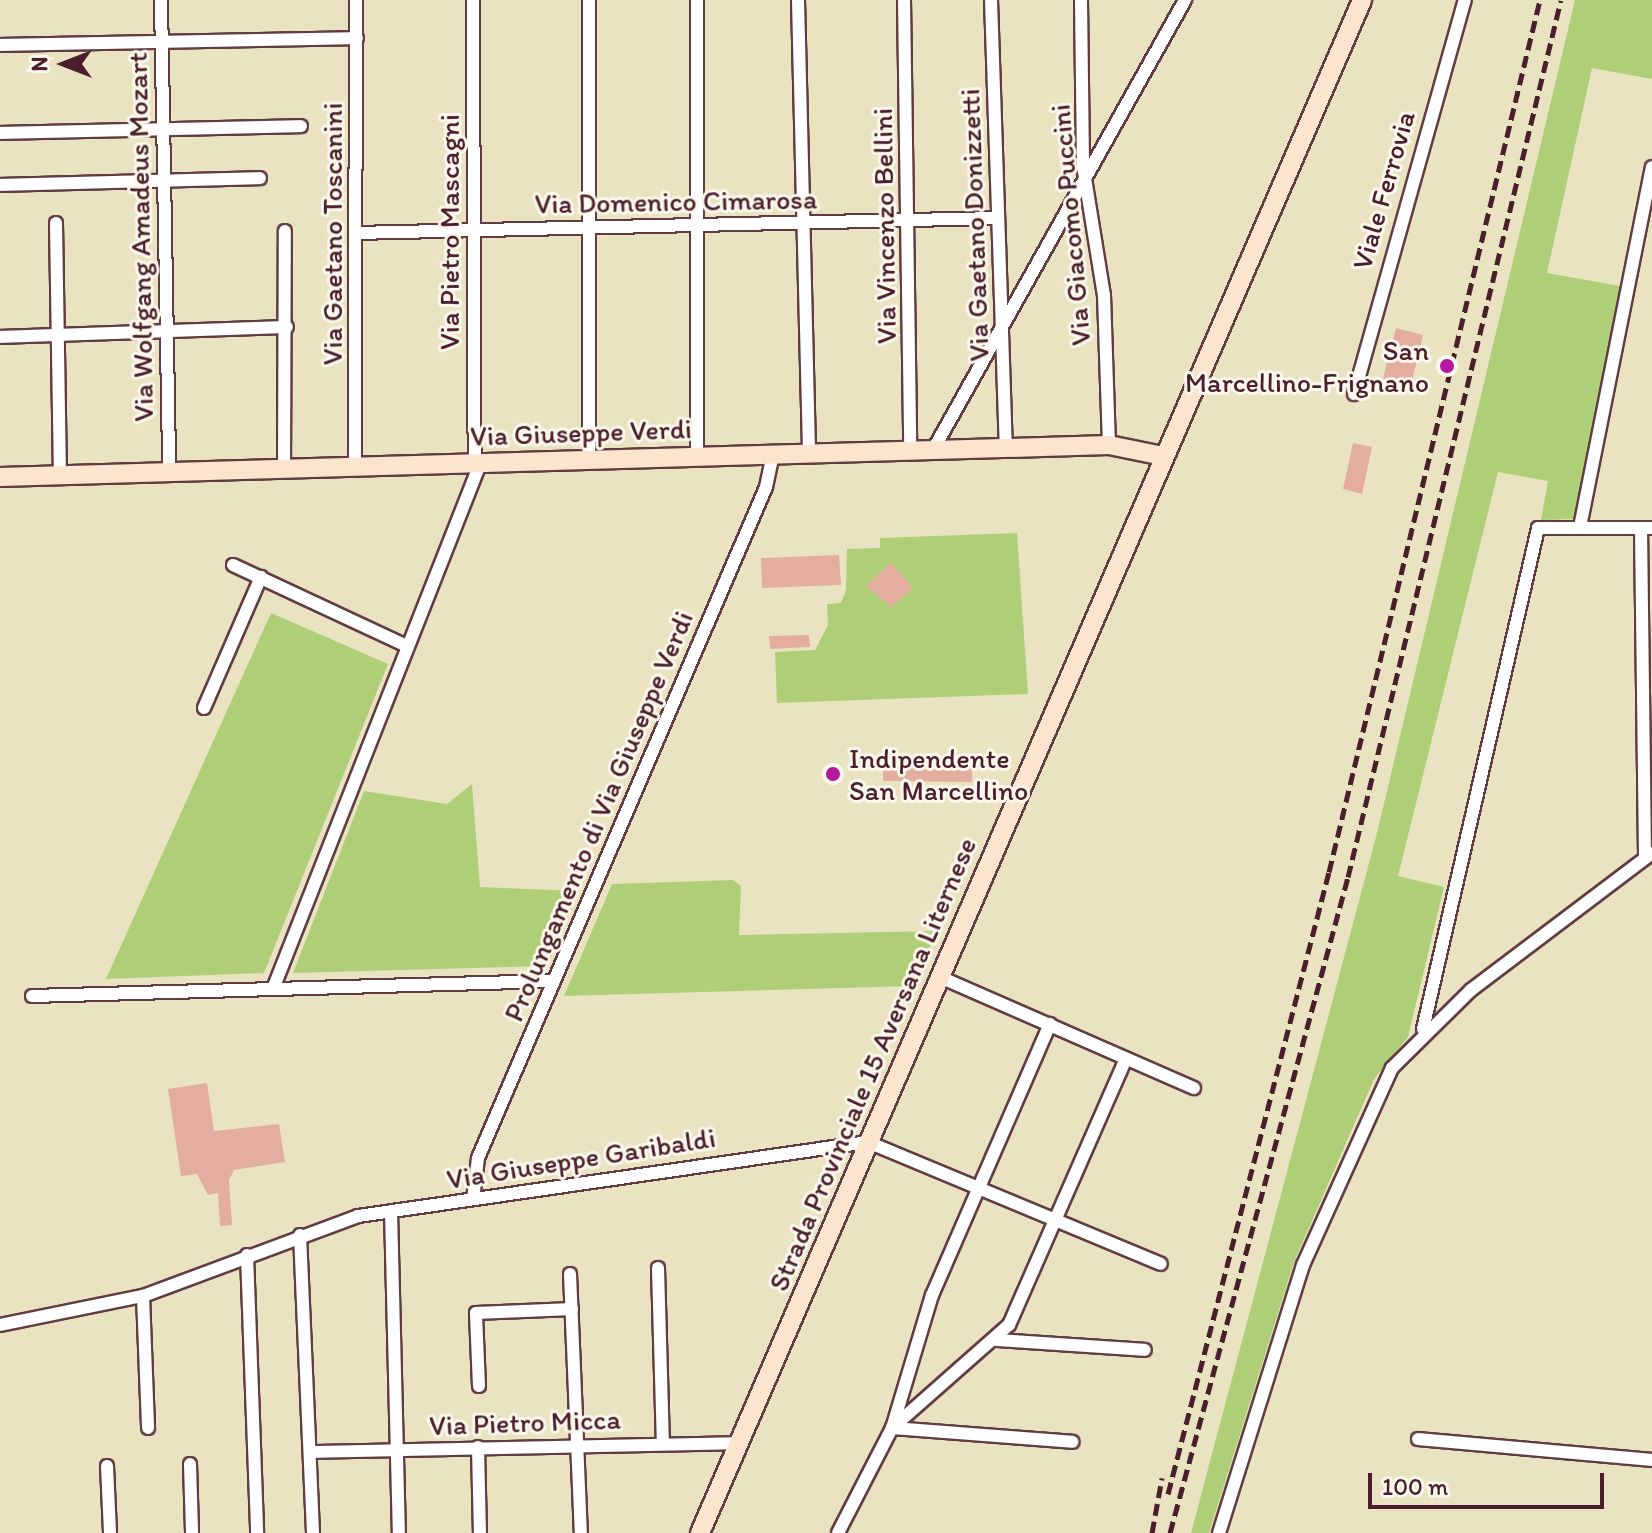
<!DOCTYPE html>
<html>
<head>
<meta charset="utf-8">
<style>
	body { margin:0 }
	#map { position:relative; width:1652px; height:1533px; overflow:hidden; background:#eae3c2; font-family:Itim,sans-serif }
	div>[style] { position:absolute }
	.green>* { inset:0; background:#aecf77 }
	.building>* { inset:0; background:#e3ad9f }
	.roads { filter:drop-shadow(2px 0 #623c42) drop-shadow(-2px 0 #623c42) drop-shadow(0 2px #623c42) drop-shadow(0 -2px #623c42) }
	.street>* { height:12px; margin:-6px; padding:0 6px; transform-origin:6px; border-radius:6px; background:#fff }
	.secondary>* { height:18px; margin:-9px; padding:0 9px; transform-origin:9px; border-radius:9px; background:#fbe5cf }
	.rail>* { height:5px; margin-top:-2.5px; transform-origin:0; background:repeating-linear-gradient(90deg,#4a1f2b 0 12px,transparent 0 18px) }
	.dots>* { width:22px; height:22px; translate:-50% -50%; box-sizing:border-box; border:4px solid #fbf7ec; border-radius:50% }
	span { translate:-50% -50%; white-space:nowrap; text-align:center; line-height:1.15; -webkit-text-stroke:6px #fbf7ec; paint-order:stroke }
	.street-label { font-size:28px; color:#4a1f2b }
	.poi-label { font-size:28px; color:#4a1f2b }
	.right { translate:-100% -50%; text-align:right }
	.left { translate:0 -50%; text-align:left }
	.north { position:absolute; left:24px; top:24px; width:80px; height:80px; -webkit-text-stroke:6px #fbf7ec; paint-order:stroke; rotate:270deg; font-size:22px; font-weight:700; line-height:32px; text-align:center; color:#4a1f2b }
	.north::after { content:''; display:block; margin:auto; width:28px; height:36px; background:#4a1f2b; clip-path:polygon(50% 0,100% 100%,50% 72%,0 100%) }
	.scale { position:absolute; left:1368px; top:1473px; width:236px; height:36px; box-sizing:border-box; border:4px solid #4a1f2b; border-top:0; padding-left:10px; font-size:24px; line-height:28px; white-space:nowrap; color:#4a1f2b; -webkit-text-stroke:6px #fbf7ec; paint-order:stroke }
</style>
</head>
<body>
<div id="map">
	<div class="green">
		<i style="clip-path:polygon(1575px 0,1652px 0,1652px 79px,1592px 68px,1547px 273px,1620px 286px,1577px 519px,1541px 520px,1548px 481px,1498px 472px,1398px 876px,1444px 887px,1408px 1037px,1374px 1079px,1294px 1262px,1209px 1533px,1191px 1533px,1377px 833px)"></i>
		<i style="clip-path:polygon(1017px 533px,1028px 694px,777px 703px,775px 652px,815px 650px,828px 625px,827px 604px,841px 603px,846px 590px,847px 549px,880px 548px,880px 538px)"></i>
		<i style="clip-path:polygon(271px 613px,388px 664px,264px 973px,106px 979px)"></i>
		<i style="clip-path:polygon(472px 784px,480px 887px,579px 891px,547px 966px,293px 973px,364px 791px,447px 804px)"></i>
		<i style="clip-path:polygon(733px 880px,741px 886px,739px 935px,937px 931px,912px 986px,564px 996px,612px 884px)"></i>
	</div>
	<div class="building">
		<i style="clip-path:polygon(1396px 328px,1423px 335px,1411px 385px,1383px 378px)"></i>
		<i style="clip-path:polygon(1353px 443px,1372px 447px,1362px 494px,1343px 489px)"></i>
		<i style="clip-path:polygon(839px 555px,841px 585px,762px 588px,761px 558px)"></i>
		<i style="clip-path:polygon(891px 563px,913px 588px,891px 607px,866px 586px)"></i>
		<i style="clip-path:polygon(809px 635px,810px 647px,770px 649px,769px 636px)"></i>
		<i style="clip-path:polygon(972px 756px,972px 782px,883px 781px,883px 764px)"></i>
		<i style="clip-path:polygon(207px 1083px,214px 1131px,279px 1124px,285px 1162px,234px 1170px,229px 1180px,232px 1225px,220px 1226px,218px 1193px,208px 1195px,197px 1174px,181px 1176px,168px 1089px)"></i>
	</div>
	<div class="roads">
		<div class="street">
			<i style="left:161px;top:0;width:473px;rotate:89deg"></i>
			<i style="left:473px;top:0;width:464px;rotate:89.8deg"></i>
			<i style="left:589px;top:0;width:460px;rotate:90deg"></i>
			<i style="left:697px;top:0;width:457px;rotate:90deg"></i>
			<i style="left:798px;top:0;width:454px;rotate:88.6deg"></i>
			<i style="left:904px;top:0;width:451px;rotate:89.2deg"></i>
			<i style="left:991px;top:0;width:448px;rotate:88.1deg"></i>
			<i style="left:1081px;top:0;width:166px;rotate:89.3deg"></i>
			<i style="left:1083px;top:166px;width:131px;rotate:80.8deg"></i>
			<i style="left:1104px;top:295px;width:150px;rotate:88.1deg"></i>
			<i style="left:0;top:45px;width:357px;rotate:-1.1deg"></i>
			<i style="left:0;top:133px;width:301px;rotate:-1.3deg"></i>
			<i style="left:0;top:185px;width:260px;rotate:-1.5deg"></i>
			<i style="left:56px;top:223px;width:253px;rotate:89.1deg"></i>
			<i style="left:355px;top:233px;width:642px;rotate:-1.34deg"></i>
			<i style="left:0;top:337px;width:287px;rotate:-2deg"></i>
			<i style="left:1354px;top:394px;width:409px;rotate:-74.3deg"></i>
			<i style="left:933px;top:450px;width:516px;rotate:-60.75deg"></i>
			<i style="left:355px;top:467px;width:467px;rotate:-89.9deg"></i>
			<i style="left:284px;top:470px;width:239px;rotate:-89.8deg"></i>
			<i style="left:1580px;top:527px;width:367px;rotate:-78.7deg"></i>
			<i style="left:1641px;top:528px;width:330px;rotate:89.3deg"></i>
			<i style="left:233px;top:565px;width:192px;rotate:25deg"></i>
			<i style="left:204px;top:708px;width:143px;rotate:-66.5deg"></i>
			<i style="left:942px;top:978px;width:275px;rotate:23.6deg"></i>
			<i style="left:273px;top:989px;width:564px;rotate:-68.48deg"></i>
			<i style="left:32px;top:996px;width:522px;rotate:-1.65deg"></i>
			<i style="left:1050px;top:1024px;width:296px;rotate:113.5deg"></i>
			<i style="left:932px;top:1295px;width:139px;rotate:106.7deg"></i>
			<i style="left:892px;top:1428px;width:181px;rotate:4.4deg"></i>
			<i style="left:1423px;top:1029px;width:514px;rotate:-77.07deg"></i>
			<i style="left:1538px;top:528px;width:114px"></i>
			<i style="left:473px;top:1199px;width:41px;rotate:-83deg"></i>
			<i style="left:478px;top:1158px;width:730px;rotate:-66.77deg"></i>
			<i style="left:766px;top:487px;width:34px;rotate:-78deg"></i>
			<i style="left:391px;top:1211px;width:322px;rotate:88.6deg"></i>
			<i style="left:300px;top:1235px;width:298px;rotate:87.5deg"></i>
			<i style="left:247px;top:1255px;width:278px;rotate:87.9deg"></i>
			<i style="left:658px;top:1268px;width:174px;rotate:88.4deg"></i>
			<i style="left:570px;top:1274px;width:259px;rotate:87.6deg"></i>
			<i style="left:143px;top:1296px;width:132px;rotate:87.8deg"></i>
			<i style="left:0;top:1325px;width:146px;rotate:-11.5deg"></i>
			<i style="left:143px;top:1296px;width:229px;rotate:-20.4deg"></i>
			<i style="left:358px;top:1216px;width:515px;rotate:-8.26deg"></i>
			<i style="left:868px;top:1142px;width:317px;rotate:22.6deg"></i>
			<i style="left:996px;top:1340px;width:149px;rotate:3.8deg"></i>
			<i style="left:479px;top:1386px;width:73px;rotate:-92.4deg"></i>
			<i style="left:476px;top:1313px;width:96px;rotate:-2.4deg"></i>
			<i style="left:1418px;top:1439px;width:235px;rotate:5.1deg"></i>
			<i style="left:478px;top:1447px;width:86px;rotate:88.7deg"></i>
			<i style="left:311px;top:1452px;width:429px;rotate:-1.2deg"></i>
			<i style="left:190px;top:1464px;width:69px;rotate:88.3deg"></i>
			<i style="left:107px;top:1466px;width:67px;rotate:87.4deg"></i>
			<i style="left:838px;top:1533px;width:118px;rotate:-62.8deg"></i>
			<i style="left:892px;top:1428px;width:156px;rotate:-41.4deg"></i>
			<i style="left:1009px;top:1325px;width:291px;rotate:-66.3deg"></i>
			<i style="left:1219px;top:1533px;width:281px;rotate:-72.6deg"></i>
			<i style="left:1303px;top:1265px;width:216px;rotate:-65.7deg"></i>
			<i style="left:1392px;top:1068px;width:111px;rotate:-44.6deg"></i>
			<i style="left:1471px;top:990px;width:227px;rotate:-37.1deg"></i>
		</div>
		<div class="secondary">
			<i style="left:0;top:477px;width:1109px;rotate:-1.65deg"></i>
			<i style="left:1109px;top:445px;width:55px;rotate:11.5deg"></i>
			<i style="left:700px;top:1533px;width:1670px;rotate:-66.64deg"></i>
		</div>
	</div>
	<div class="rail">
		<i style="left:1168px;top:1494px;width:642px;rotate:-75.49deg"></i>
		<i style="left:1329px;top:872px;width:897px;rotate:-76.4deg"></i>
		<i style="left:1152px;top:1533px;width:56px;rotate:-79.7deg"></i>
		<i style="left:1170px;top:1533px;width:680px;rotate:-74.82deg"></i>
		<i style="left:1348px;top:877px;width:902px;rotate:-76.35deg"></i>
	</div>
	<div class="dots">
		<i style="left:1447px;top:366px;background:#b5179e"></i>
		<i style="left:833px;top:774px;background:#b5179e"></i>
	</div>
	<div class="street-label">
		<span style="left:1383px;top:190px;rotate:-74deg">Viale Ferrovia</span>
		<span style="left:676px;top:201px;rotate:-1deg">Via Domenico Cimarosa</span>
		<span style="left:974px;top:225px;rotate:-92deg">Via Gaetano Donizzetti</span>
		<span style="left:1070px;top:225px;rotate:-95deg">Via Giacomo Puccini</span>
		<span style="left:884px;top:226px;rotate:-91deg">Via Vincenzo Bellini</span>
		<span style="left:449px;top:232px;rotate:-90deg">Via Pietro Mascagni</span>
		<span style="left:332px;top:234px;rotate:-90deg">Via Gaetano Toscanini</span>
		<span style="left:140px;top:237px;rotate:-91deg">Via Wolfgang Amadeus Mozart</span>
		<span style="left:581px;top:432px;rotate:-2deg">Via Giuseppe Verdi</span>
		<span style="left:598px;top:816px;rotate:-67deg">Prolungamento di Via Giuseppe Verdi</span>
		<span style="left:872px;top:1064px;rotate:-67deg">Strada Provinciale 15 Aversana Liternese</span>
		<span style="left:581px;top:1158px;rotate:-9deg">Via Giuseppe Garibaldi</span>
		<span style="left:525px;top:1422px;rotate:-2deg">Via Pietro Micca</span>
	</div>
	<div class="poi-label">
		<span class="right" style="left:1429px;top:366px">San<br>Marcellino-Frignano</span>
		<span class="left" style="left:849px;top:774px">Indipendente<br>San Marcellino</span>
	</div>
	<div class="north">N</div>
	<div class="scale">100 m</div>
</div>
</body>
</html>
